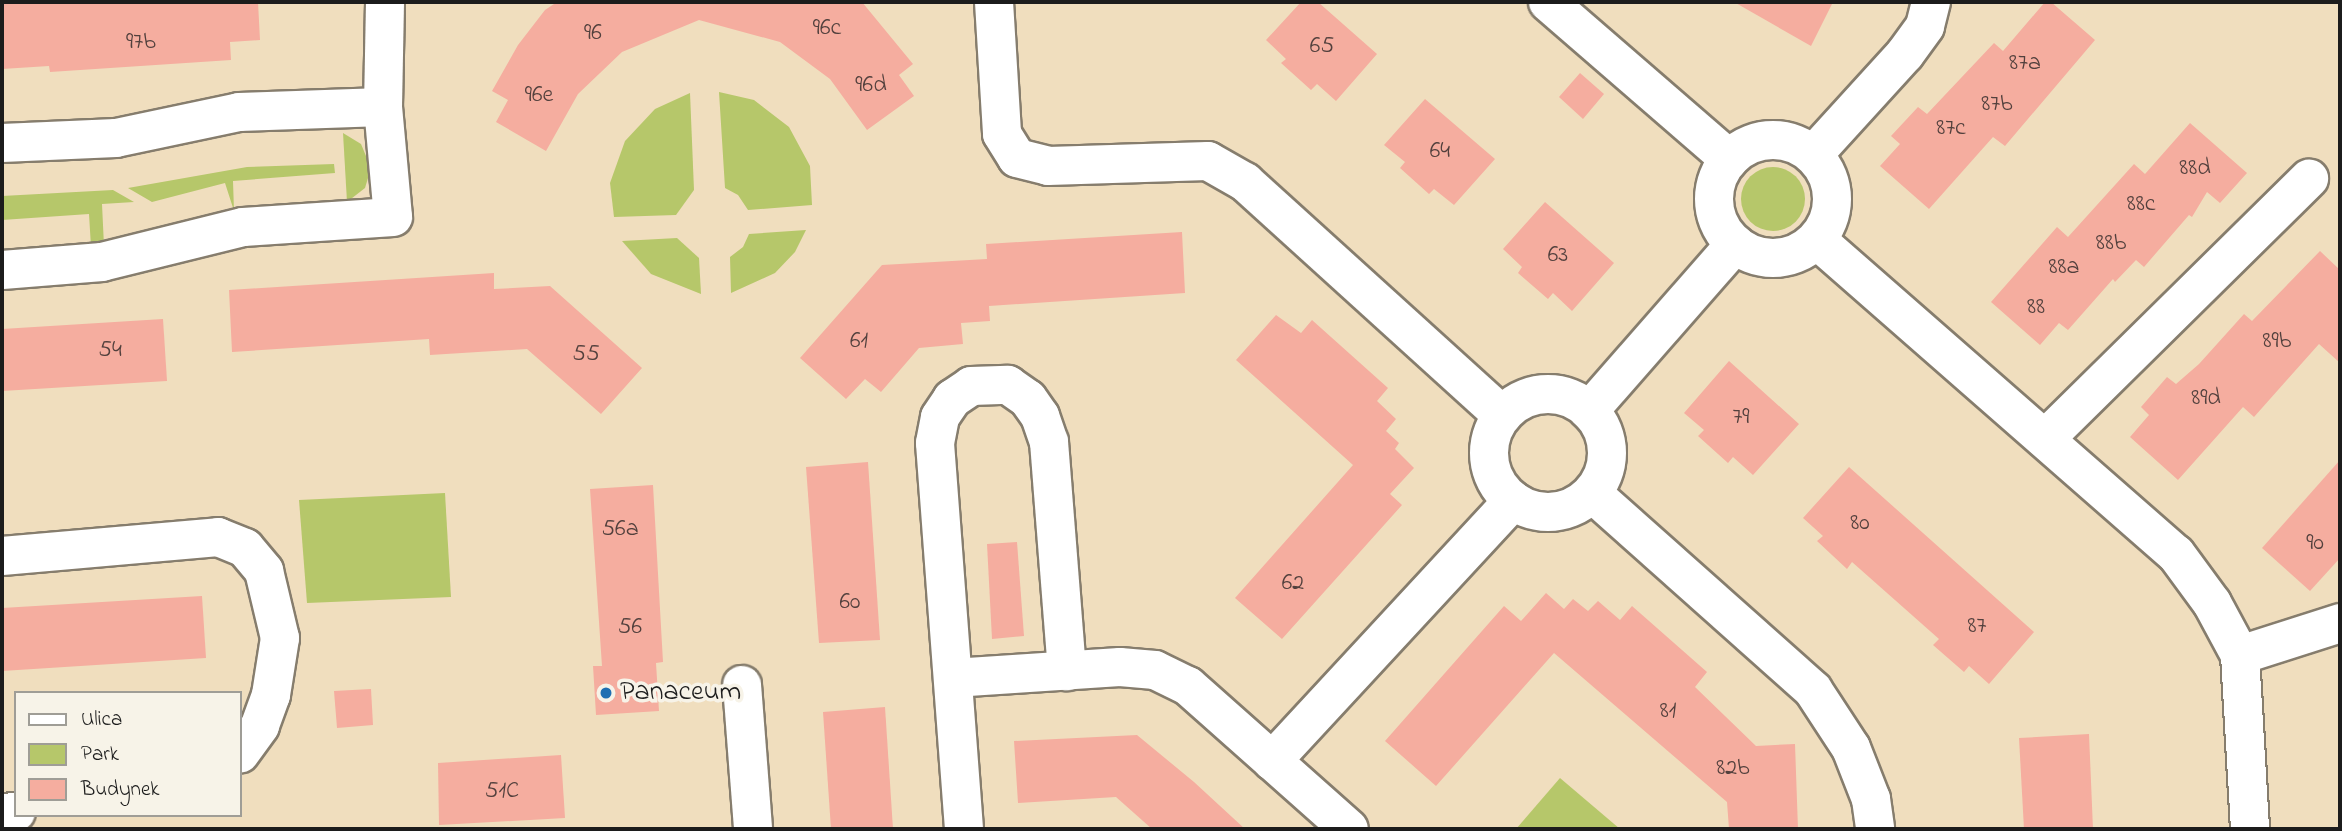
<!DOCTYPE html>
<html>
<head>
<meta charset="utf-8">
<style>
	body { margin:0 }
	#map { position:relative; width:2342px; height:831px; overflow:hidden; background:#f0debe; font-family:"Indie Flower",sans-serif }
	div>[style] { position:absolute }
	.green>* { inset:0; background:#b6c76a }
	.round { border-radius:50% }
	.building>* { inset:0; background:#f5ad9f }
	.roads { filter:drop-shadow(2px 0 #867d6d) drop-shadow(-2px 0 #867d6d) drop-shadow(0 2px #867d6d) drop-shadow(0 -2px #867d6d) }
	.minor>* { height:38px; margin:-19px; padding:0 19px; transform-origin:19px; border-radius:19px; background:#fff }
	.minor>.ring { margin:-19px; padding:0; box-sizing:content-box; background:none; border:38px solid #fff; border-radius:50% }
	.dots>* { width:19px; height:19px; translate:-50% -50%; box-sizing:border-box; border:4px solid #f7f3e8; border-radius:50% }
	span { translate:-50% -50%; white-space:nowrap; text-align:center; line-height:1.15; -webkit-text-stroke:7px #f7f3e8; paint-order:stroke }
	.number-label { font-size:24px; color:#52403d }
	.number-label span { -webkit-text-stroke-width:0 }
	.poi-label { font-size:28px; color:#1c1c1c }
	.left { translate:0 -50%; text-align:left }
	.frame { position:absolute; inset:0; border:4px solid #1c1c1c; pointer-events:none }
	.legend { position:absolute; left:14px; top:691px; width:228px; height:126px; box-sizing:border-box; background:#f7f3e8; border:2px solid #9f9d96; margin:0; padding:9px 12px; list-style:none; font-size:21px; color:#1c1c1c }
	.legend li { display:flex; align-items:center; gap:14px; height:35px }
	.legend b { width:35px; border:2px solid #9f9d96 }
</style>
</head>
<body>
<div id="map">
	<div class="green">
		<i style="clip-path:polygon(719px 92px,754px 100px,789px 127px,810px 166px,812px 205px,748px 210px,738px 195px,725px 188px)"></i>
		<i style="clip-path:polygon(690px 93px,694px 190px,676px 215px,614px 217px,610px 183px,625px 141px,655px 109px)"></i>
		<i style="clip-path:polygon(343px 133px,361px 144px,371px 168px,365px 188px,347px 202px)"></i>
		<i style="clip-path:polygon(334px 164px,335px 173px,233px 181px,234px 211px,225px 183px,152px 202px,128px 188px,247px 167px)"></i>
		<i class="round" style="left:1741px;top:167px;width:64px;height:64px"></i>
		<i style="clip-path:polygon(113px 190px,134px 202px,102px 204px,104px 246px,91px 247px,89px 214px,2px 220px,2px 196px)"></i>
		<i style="clip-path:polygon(806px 230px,795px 252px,775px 273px,731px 293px,730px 257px,743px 247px,749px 234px)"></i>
		<i style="clip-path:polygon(677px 238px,699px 258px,701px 294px,651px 274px,622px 241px)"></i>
		<i style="clip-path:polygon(445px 493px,451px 597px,307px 603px,299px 500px)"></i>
		<i style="clip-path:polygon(1560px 778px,1620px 829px,1516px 829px)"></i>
	</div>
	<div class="building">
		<i style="clip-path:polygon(2px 2px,258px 2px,260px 40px,230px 42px,231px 60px,50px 72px,49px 66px,2px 69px)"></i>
		<i style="clip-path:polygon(557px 2px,862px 2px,913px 64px,899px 75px,914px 96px,867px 130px,830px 79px,780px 42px,699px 20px,622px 52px,578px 94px,546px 151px,496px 122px,508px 100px,492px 91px,518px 45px,545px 10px)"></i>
		<i style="clip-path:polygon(1301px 2px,1318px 2px,1377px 54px,1336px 101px,1317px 84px,1311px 90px,1281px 63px,1286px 59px,1266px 40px)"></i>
		<i style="clip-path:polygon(1734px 2px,1833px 2px,1811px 46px)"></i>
		<i style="clip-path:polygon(2045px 2px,2051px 2px,2095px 40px,2005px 146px,1993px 137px,1929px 209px,1880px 166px,1900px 144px,1891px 136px,1918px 107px,1927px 114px,1994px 43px,2003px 51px)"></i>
		<i style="clip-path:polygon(1580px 73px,1604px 94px,1583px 119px,1559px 97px)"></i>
		<i style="clip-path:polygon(1425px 99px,1495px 159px,1454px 205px,1434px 189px,1429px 194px,1400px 168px,1405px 162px,1384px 145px)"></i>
		<i style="clip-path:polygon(2190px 123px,2247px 173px,2220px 203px,2207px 192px,2192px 217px,2189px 215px,2144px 267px,2136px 260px,2115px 282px,2113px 279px,2068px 330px,2059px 323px,2040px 345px,1991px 302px,2057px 227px,2068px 237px,2134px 164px,2145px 174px)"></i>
		<i style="clip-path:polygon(1545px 202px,1614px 263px,1572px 311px,1553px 293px,1548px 299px,1518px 273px,1522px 267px,1503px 249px)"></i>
		<i style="clip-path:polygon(1182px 232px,1185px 293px,989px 306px,990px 321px,961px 323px,963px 344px,919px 348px,881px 392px,865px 379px,846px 399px,800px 358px,882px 265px,987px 259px,986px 244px)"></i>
		<i style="clip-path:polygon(2320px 251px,2340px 270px,2340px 363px,2319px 344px,2254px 417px,2243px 407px,2178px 480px,2130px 437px,2149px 415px,2141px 407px,2167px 377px,2176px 384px,2199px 364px,2244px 314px,2252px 321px)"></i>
		<i style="clip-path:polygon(494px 273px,494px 289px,550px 286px,642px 368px,601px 414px,527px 349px,430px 355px,429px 339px,232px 352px,229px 290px)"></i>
		<i style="clip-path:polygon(1276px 315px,1301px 333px,1312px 320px,1388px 388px,1377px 401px,1396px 419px,1386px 431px,1399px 443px,1395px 449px,1414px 468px,1390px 494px,1402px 505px,1282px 639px,1235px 598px,1353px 465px,1236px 360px)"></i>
		<i style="clip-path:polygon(163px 319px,167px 381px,2px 391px,2px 329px)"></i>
		<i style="clip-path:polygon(1729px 361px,1799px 424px,1753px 475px,1733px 457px,1728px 463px,1698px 436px,1704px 430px,1684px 413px)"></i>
		<i style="clip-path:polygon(2340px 460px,2340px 558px,2310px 591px,2262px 548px)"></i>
		<i style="clip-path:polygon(868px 462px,880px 640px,819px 643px,806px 467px)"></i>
		<i style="clip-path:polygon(1849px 467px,2034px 632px,1989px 684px,1969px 666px,1964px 672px,1933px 645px,1939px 639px,1852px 562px,1847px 569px,1817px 541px,1823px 536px,1803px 518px)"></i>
		<i style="clip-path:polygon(653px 485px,663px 662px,656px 663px,659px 711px,596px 715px,593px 666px,602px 666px,590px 489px)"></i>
		<i style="clip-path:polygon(1017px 542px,1024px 636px,992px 639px,987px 544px)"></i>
		<i style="clip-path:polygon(1546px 593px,1564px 609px,1573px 599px,1588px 611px,1598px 601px,1620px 620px,1632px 606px,1707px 672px,1695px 687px,1756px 746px,1795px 744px,1798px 829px,1729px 829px,1727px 802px,1554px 653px,1436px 786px,1385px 741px,1504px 606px,1521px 621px)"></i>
		<i style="clip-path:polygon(202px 596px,206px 658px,2px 671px,2px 608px)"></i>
		<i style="clip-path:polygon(371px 689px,373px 725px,337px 728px,334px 691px)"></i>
		<i style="clip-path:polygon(885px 707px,893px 829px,831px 829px,823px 712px)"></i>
		<i style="clip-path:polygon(2089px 734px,2093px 829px,2024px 829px,2019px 738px)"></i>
		<i style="clip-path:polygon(1137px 735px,1194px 782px,1245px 829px,1152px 829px,1116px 797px,1018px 803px,1014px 741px)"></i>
		<i style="clip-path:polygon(561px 755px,565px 818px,439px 825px,438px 763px)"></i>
	</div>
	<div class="roads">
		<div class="minor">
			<i style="left:994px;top:2px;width:132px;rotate:86.5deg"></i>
			<i style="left:1002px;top:134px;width:28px;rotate:58deg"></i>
			<i style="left:1017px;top:158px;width:32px;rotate:14deg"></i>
			<i style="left:1048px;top:166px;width:160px;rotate:-1.8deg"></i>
			<i style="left:1208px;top:161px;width:43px;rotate:29.6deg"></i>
			<i style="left:1245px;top:182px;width:347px;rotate:42.2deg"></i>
			<i style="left:1548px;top:2px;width:240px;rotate:40.9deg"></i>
			<i style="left:383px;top:107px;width:105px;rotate:-88.9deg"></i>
			<i class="ring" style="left:1714px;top:140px;width:80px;height:80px"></i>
			<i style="left:2px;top:143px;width:114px;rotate:-2.5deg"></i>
			<i style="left:116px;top:138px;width:126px;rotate:-11.9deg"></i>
			<i style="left:239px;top:112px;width:144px;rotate:-2deg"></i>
			<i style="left:383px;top:107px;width:110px;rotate:84.8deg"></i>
			<i style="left:393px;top:217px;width:150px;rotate:176.2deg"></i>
			<i style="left:243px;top:227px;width:145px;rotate:166.1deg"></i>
			<i style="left:102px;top:262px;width:100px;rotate:175.4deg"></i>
			<i style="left:1813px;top:155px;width:137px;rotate:-47.7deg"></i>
			<i style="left:1905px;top:54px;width:34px;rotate:-54deg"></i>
			<i style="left:1925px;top:26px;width:25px;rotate:-76deg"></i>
			<i style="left:1817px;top:240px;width:477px;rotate:41.2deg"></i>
			<i style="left:2176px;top:554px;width:61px;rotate:53.7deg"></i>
			<i style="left:2212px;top:603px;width:59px;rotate:61.7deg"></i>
			<i style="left:2240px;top:655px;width:174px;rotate:86.7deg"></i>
			<i class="ring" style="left:1489px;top:394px;width:80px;height:80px"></i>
			<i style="left:1589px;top:411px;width:222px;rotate:-48.8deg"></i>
			<i style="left:2045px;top:439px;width:371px;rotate:-44.6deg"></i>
			<i style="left:1592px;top:493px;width:296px;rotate:41.7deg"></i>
			<i style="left:1813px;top:690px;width:69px;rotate:56.8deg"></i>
			<i style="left:1851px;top:748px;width:55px;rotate:68.6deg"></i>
			<i style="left:1871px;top:799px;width:30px;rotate:82deg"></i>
			<i style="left:2px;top:556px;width:217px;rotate:-5deg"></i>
			<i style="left:218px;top:537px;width:29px;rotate:22deg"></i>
			<i style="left:245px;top:548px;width:30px;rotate:50deg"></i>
			<i style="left:264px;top:571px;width:69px;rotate:76.6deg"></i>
			<i style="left:280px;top:638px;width:58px;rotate:99deg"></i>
			<i style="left:271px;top:695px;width:33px;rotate:110deg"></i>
			<i style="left:260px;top:726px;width:34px;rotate:126deg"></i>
			<i style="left:2240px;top:655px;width:105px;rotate:-17.7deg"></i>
			<i style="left:953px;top:678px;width:167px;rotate:-3.8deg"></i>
			<i style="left:1120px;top:667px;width:35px;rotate:5deg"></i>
			<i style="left:1155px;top:670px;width:37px;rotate:26deg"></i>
			<i style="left:1188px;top:686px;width:215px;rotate:41.6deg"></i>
			<i style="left:742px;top:685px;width:144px;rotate:85.6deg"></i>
			<i style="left:1272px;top:761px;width:355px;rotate:-47.2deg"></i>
			<i style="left:2px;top:813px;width:14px;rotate:-4deg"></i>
			<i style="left:964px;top:829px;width:387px;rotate:-94.3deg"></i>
			<i style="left:935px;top:443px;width:26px;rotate:-79deg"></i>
			<i style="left:940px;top:417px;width:22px;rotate:-56deg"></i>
			<i style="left:952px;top:399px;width:23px;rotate:-34deg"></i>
			<i style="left:971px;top:386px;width:37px;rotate:-2deg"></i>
			<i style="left:1008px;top:385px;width:24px;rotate:35deg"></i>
			<i style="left:1028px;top:399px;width:21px;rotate:55deg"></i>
			<i style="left:1040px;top:416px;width:28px;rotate:71deg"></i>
			<i style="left:1049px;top:442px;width:230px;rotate:85.5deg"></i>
		</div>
	</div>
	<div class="dots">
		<i style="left:606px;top:693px;background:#1f6fb2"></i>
	</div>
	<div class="number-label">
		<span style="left:827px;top:29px">96c</span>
		<span style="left:593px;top:34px">96</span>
		<span style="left:141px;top:43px">97b</span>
		<span style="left:1322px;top:47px">65</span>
		<span style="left:2025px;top:64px">87a</span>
		<span style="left:871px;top:86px">96d</span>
		<span style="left:539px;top:96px">96e</span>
		<span style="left:1997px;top:105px">87b</span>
		<span style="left:1951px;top:129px">87c</span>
		<span style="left:1440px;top:152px">64</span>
		<span style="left:2195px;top:169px">88d</span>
		<span style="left:2141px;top:205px">88c</span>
		<span style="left:2111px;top:244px">88b</span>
		<span style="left:1558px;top:256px">63</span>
		<span style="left:2064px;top:268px">88a</span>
		<span style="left:2036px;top:308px">88</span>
		<span style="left:859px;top:342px">61</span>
		<span style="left:2277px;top:342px">89b</span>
		<span style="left:110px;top:351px">54</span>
		<span style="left:586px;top:355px">55</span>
		<span style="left:2206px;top:399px">89d</span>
		<span style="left:1741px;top:418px">79</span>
		<span style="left:1860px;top:524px">80</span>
		<span style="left:620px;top:530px">56a</span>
		<span style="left:2315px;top:544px">90</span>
		<span style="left:1293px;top:584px">62</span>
		<span style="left:850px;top:603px">60</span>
		<span style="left:1977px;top:627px">87</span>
		<span style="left:630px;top:628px">56</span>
		<span style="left:1668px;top:712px">81</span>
		<span style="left:1733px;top:769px">82b</span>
		<span style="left:502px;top:792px">51C</span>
	</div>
	<div class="poi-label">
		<span class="left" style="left:620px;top:693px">Panaceum</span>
	</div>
	<div class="frame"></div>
	<ul class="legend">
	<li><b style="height:9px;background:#fff"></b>Ulica</li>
	<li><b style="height:19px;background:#b6c76a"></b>Park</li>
	<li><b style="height:19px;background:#f5ad9f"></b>Budynek</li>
	</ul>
</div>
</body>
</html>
